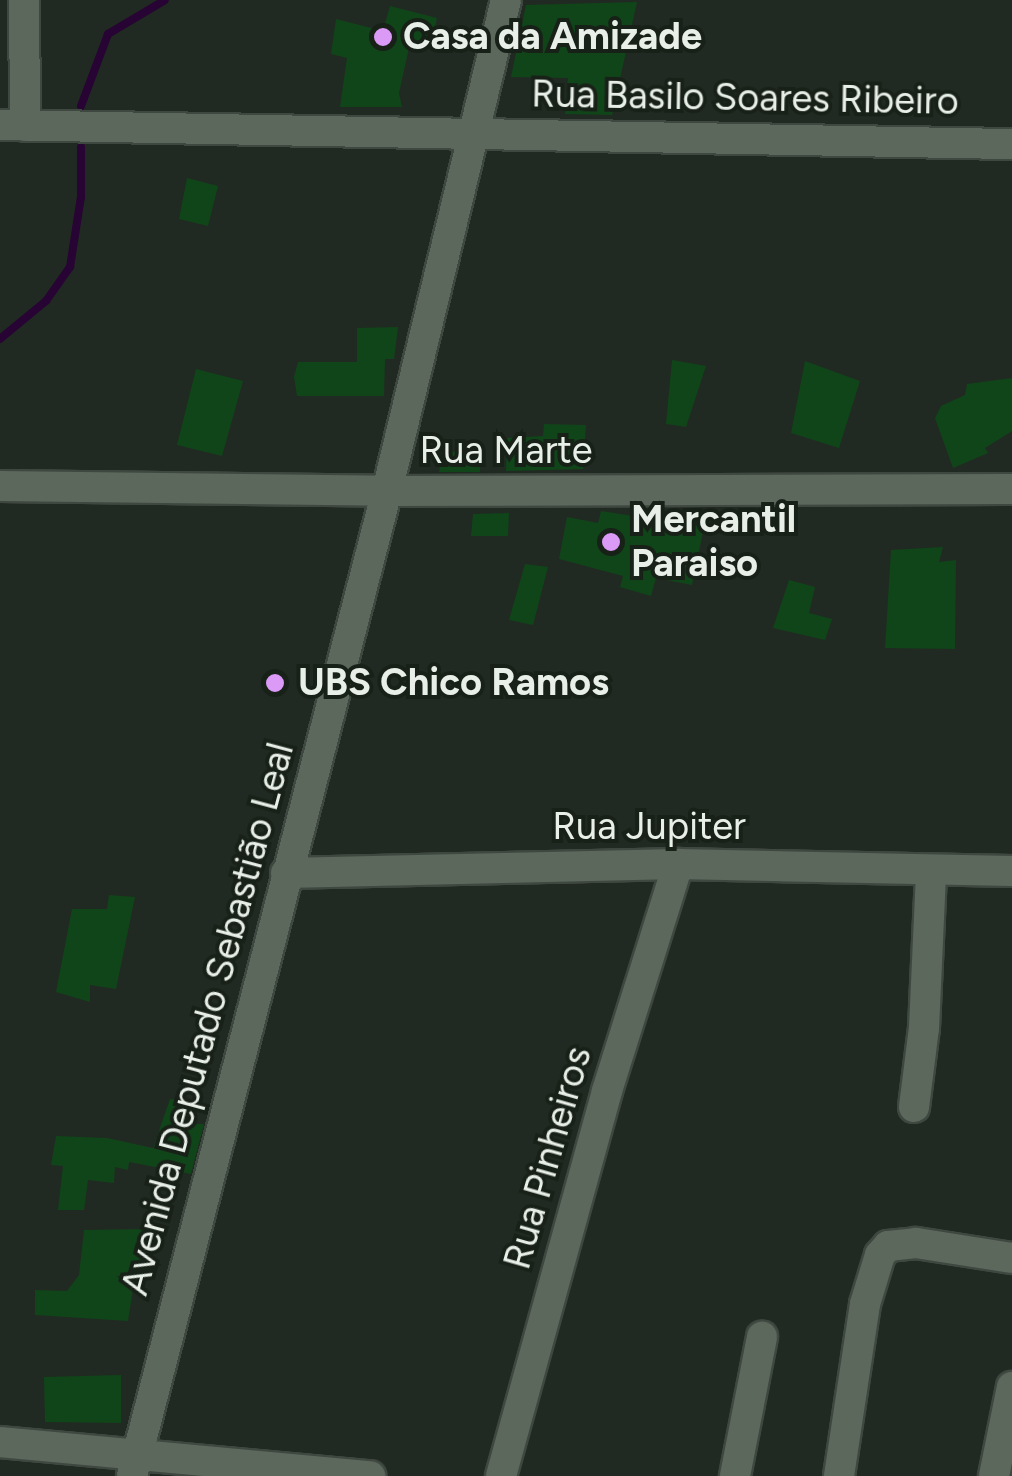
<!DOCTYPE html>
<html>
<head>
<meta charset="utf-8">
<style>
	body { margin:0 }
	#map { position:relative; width:1012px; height:1476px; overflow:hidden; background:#212a22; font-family:Figtree,sans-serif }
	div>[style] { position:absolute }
	.stream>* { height:8px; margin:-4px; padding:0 4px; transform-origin:4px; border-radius:4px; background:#270433 }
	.building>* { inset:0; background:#104519 }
	.roads { filter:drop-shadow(2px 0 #3f4840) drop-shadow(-2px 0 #3f4840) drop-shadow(0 2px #3f4840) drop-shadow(0 -2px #3f4840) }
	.minor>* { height:30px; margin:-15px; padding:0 15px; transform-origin:15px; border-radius:15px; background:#5d685d }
	.dots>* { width:28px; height:28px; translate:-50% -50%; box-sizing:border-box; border:5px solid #182118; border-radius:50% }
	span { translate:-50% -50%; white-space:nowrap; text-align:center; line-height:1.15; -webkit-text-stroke:8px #182118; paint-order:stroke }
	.poi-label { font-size:38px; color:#e8eee8; font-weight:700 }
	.left { translate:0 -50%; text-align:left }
	.street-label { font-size:38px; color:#e8eee8 }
</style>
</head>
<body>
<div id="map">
	<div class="stream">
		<i style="left:81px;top:106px;width:77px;rotate:-69.4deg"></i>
		<i style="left:108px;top:34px;width:66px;rotate:-30.8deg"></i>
		<i style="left:0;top:339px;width:60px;rotate:-39.6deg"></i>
		<i style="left:46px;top:301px;width:42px;rotate:-54.8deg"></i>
		<i style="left:70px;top:267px;width:71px;rotate:-81.1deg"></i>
		<i style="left:81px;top:197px;width:50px;rotate:-90deg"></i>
	</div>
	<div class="building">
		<i style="clip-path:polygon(637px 2px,612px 115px,565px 114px,568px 78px,511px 77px,526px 5px)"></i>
		<i style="clip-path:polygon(390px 6px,437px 18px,431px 47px,410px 43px,399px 93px,402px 107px,340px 107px,347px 58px,331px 54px,336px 19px,383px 31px)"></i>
		<i style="clip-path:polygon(187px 178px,218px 186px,208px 226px,179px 219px)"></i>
		<i style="clip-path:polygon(398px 327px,394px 359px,385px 359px,384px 396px,297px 396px,294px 377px,298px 362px,357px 362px,357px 328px)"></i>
		<i style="clip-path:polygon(672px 360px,706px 366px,686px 427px,666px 424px)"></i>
		<i style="clip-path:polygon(805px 361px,860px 381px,839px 448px,791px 433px)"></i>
		<i style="clip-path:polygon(196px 369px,243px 381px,222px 456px,177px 445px)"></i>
		<i style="clip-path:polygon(1012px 378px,1012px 431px,985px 448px,988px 453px,953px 468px,935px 418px,941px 406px,965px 395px,967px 384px)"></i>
		<i style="clip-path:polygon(544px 424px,586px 425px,583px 469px,506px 471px,507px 438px,543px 436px)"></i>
		<i style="clip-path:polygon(443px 451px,479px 453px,480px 472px,439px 472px)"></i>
		<i style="clip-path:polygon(601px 511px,704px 527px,692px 585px,656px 578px,651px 596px,620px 587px,623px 576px,559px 559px,567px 517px,598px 523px)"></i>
		<i style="clip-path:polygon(509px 513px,508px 536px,471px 536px,473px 514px)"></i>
		<i style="clip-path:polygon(943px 547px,939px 562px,956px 560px,955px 649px,885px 648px,891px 550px)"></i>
		<i style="clip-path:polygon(525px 564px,548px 567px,533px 625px,509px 620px)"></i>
		<i style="clip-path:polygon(789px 580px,815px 587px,809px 613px,832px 619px,825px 640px,773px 628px)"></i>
		<i style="clip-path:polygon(109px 895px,135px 897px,116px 989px,90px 985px,90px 1002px,56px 992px,72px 909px,107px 909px)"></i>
		<i style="clip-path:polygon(170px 1099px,195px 1102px,193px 1124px,204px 1124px,191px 1174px,129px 1162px,128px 1170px,115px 1167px,114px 1183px,88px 1180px,84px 1210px,58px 1210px,63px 1166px,51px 1165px,56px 1136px,107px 1138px,153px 1148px)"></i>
		<i style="clip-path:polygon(146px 1229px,149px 1271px,136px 1270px,128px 1321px,35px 1315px,35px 1290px,67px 1291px,79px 1275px,84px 1230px)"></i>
		<i style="clip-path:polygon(121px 1375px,121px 1423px,45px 1422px,44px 1377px)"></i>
	</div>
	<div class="roads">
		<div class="minor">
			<i style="left:24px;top:0;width:126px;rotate:89.5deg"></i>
			<i style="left:0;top:125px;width:1012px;rotate:1.08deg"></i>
			<i style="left:0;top:486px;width:387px;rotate:0.7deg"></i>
			<i style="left:387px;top:491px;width:625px;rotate:-0.18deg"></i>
			<i style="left:286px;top:873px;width:392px;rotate:-1.3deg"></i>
			<i style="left:678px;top:864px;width:334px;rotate:1.2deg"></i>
			<i style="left:914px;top:1107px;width:80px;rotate:-82.8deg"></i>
			<i style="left:924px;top:1028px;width:156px;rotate:-87.4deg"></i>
			<i style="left:0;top:1442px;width:372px;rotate:5.3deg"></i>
			<i style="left:132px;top:1476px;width:1017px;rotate:-75.49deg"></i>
			<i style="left:387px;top:491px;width:505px;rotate:-76.38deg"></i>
			<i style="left:501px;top:1476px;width:399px;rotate:-74.6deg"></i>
			<i style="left:607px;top:1091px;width:238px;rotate:-72.6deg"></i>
			<i style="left:735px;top:1476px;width:142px;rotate:-79deg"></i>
			<i style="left:839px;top:1476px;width:174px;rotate:-81.4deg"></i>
			<i style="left:865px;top:1304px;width:51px;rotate:-73deg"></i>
			<i style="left:880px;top:1255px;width:12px;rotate:-48deg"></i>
			<i style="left:888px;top:1246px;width:28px;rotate:-6deg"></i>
			<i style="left:916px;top:1243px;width:97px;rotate:8.9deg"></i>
			<i style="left:994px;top:1476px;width:91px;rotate:-78.6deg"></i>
		</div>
	</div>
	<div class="dots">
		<i style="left:383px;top:37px;background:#da9af6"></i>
		<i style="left:611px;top:542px;background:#da9af6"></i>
		<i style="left:275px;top:683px;background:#da9af6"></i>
	</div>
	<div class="poi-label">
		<span class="left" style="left:403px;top:37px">Casa da Amizade</span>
		<span class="left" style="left:631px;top:542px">Mercantil<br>Paraiso</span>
		<span class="left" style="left:298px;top:683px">UBS Chico Ramos</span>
	</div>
	<div class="street-label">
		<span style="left:745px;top:98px;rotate:1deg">Rua Basilo Soares Ribeiro</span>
		<span style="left:506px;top:451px">Rua Marte</span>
		<span style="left:649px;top:827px">Rua Jupiter</span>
		<span style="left:208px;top:1019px;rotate:-75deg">Avenida Deputado Sebastião Leal</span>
		<span style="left:548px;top:1158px;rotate:-74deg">Rua Pinheiros</span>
	</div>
</div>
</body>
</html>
